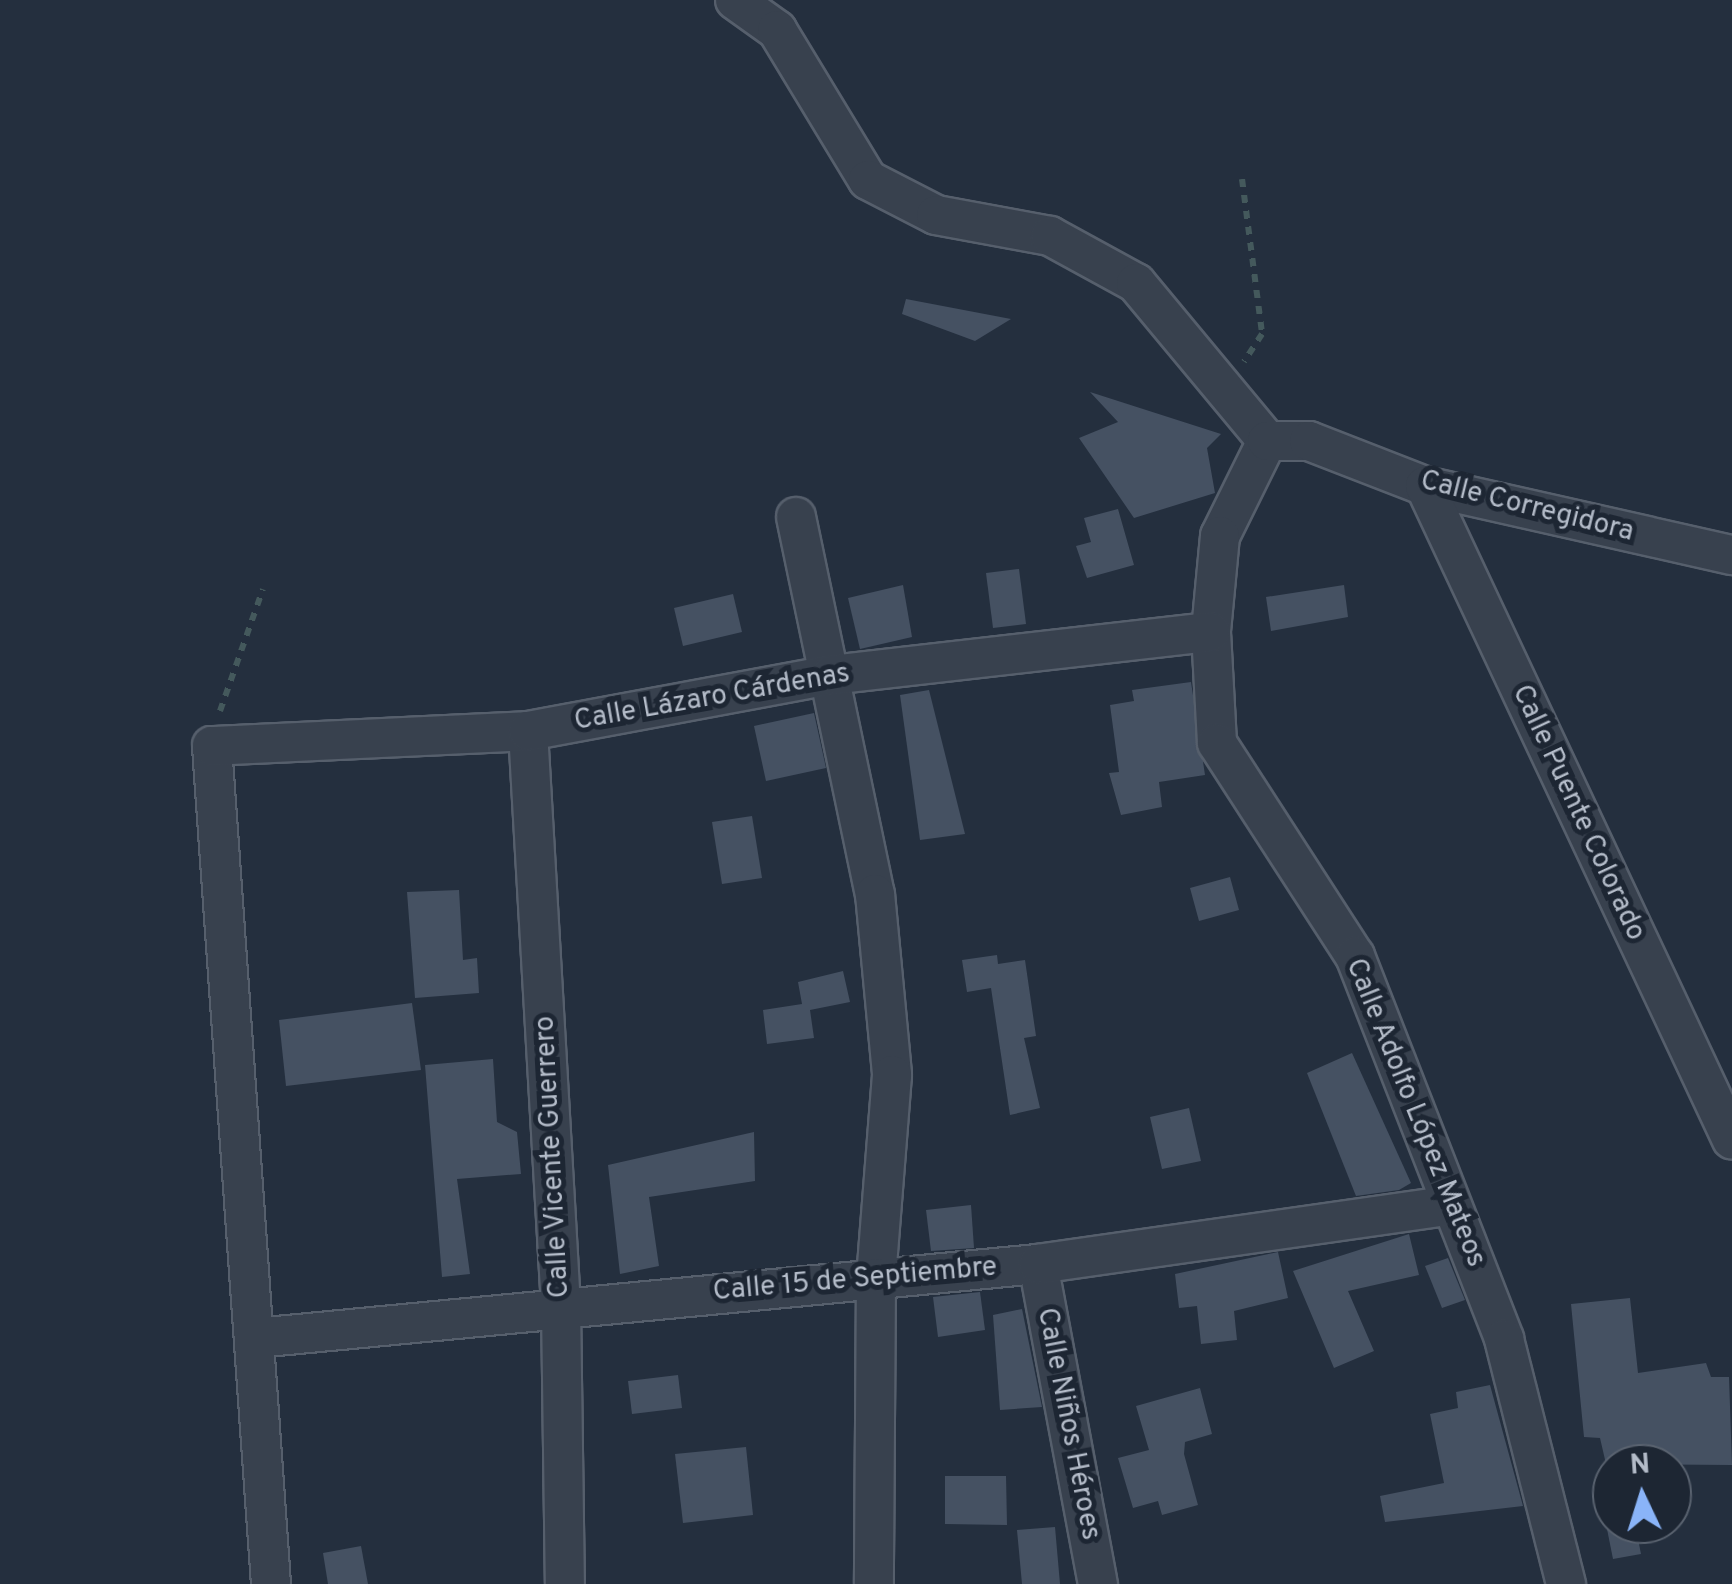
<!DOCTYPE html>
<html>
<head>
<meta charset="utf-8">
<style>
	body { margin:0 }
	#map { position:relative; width:1732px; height:1584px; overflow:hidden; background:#242f3e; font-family:Overpass,sans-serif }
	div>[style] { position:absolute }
	.building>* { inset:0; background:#455162 }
	.path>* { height:6px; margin-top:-3px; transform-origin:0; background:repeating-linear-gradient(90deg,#44595c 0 8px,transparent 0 16px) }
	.roads { filter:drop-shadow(2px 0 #565f6c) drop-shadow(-2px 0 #565f6c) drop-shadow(0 2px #565f6c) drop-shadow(0 -2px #565f6c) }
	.minor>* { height:38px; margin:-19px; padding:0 19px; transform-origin:19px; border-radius:19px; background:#38414e }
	span { translate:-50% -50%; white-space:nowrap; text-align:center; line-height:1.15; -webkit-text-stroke:10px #1d2633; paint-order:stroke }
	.street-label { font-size:28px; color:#b4bcc9 }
	.north { position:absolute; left:1592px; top:1444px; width:100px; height:100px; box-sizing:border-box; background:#1d2633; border:2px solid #59626f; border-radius:50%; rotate:356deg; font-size:28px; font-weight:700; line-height:40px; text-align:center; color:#b4bcc9 }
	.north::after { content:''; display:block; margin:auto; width:35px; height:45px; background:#8ab4f8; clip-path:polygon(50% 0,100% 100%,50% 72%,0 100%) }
</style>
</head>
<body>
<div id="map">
	<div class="building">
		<i style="clip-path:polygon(906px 299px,1011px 319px,975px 341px,902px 314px)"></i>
		<i style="clip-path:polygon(1090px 392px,1221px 434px,1207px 448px,1215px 493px,1134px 518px,1079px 438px,1118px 422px)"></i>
		<i style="clip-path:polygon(1118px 509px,1134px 565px,1087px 578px,1076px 546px,1091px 542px,1084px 518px)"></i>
		<i style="clip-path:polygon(1019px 569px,1026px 624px,993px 628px,986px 573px)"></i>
		<i style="clip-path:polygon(903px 585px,912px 637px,860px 649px,848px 598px)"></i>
		<i style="clip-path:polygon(1344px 585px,1348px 617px,1271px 631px,1266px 597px)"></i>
		<i style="clip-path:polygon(733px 594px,742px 632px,683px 646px,674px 608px)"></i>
		<i style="clip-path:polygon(1191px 682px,1205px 775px,1159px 782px,1162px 807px,1121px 815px,1109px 773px,1119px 772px,1110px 705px,1134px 701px,1132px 690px)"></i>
		<i style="clip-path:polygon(929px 690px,965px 834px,920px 840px,900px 695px)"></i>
		<i style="clip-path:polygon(814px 713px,826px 768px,766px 781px,754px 726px)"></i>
		<i style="clip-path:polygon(752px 816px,762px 878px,722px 884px,712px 822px)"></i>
		<i style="clip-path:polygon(1230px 877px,1239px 910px,1199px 921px,1190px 888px)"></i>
		<i style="clip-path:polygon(459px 890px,463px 960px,477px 958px,479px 993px,415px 998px,407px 892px)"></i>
		<i style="clip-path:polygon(997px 955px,998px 964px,1025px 960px,1036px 1036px,1024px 1038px,1040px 1108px,1010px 1115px,991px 988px,967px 992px,962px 960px)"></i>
		<i style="clip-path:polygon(843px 971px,850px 1002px,810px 1010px,814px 1038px,767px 1044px,763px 1010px,802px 1004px,798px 982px)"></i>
		<i style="clip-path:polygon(412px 1003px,421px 1070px,286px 1086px,279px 1020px)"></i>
		<i style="clip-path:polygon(1352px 1053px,1411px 1183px,1399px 1190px,1356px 1196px,1307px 1073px)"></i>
		<i style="clip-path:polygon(493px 1059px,497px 1122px,517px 1132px,521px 1174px,457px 1179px,470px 1274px,442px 1277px,425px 1065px)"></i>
		<i style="clip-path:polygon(1189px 1108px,1201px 1161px,1162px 1169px,1150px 1117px)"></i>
		<i style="clip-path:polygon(754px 1132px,755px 1181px,649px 1197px,659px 1266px,620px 1274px,608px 1165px)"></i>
		<i style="clip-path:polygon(971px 1205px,974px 1248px,931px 1251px,926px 1210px)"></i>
		<i style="clip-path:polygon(1409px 1234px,1419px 1275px,1348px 1291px,1374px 1351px,1334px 1368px,1293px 1271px)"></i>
		<i style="clip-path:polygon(1278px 1252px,1288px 1298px,1234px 1311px,1237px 1340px,1201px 1344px,1197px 1306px,1179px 1308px,1175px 1274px)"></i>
		<i style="clip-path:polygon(1448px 1258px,1465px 1300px,1442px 1308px,1425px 1266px)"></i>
		<i style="clip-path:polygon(980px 1292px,985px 1330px,938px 1337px,933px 1297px)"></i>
		<i style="clip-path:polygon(1630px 1298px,1638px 1373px,1706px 1363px,1711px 1377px,1729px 1377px,1732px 1465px,1606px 1464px,1600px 1438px,1584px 1437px,1571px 1304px)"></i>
		<i style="clip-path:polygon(1022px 1309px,1042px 1407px,1000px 1410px,993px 1315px)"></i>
		<i style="clip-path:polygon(678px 1375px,682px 1408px,632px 1414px,628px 1381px)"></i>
		<i style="clip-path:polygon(1490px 1385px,1523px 1506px,1385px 1522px,1380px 1496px,1444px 1483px,1430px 1414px,1458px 1408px,1456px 1392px)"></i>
		<i style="clip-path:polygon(1200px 1388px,1212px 1434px,1185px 1442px,1184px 1454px,1198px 1505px,1162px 1515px,1158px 1501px,1133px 1508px,1118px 1458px,1149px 1450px,1136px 1406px)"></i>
		<i style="clip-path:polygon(746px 1447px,753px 1515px,683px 1523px,675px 1454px)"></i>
		<i style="clip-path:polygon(945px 1476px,1006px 1476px,1007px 1525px,945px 1524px)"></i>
		<i style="clip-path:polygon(1606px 1524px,1635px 1524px,1641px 1554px,1613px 1559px)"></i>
		<i style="clip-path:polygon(1055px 1527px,1060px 1584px,1022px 1584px,1017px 1530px)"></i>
		<i style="clip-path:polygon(361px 1546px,368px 1584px,328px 1584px,323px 1553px)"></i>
	</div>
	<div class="path">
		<i style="left:1242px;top:179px;width:156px;rotate:82.6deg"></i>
		<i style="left:1262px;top:334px;width:33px;rotate:123deg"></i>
		<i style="left:220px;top:711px;width:129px;rotate:-70.6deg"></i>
	</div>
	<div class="roads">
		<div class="minor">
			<i style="left:735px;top:0;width:52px;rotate:35.5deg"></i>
			<i style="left:777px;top:30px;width:175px;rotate:58.8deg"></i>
			<i style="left:868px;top:180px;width:76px;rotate:27.2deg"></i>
			<i style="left:936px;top:215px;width:116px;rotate:10.4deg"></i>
			<i style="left:1050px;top:236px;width:98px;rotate:28.7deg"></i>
			<i style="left:1136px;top:283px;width:205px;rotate:50.3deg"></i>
			<i style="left:1267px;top:441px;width:106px;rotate:116.3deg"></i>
			<i style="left:1220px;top:536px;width:96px;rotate:95.4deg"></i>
			<i style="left:1211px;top:632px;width:111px;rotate:86.9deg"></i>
			<i style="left:1217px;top:743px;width:254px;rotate:57.1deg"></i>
			<i style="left:1355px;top:956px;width:411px;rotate:68.7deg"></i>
			<i style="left:1504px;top:1339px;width:253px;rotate:75.8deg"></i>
			<i style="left:1267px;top:441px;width:42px"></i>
			<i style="left:1309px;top:441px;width:124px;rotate:21.2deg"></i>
			<i style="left:1425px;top:486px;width:315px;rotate:12.7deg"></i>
			<i style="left:1425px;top:486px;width:722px;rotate:64.85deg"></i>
			<i style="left:796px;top:517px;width:385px;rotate:78.2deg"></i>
			<i style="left:875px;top:894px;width:182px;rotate:84.6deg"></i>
			<i style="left:892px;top:1075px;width:204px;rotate:94.5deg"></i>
			<i style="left:876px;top:1278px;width:306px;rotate:90.4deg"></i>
			<i style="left:528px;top:731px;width:576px;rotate:86.72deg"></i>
			<i style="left:561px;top:1306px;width:278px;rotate:89.2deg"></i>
			<i style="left:1038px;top:1264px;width:326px;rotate:79.4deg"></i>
			<i style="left:256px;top:1338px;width:785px;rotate:-5.41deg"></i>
			<i style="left:1038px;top:1264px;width:417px;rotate:-8.1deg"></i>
			<i style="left:271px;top:1584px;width:840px;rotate:-94.03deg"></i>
			<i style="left:212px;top:746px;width:316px;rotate:-2.7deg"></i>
			<i style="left:528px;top:731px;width:308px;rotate:-10.5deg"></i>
			<i style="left:831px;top:675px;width:382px;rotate:-6.5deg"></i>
		</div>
	</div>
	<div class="street-label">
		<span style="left:1527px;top:507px;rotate:14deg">Calle Corregidora</span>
		<span style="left:712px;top:698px;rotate:-10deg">Calle Lázaro Cárdenas</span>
		<span style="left:1578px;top:813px;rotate:65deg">Calle Puente Colorado</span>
		<span style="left:1415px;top:1113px;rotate:68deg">Calle Adolfo López Mateos</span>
		<span style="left:553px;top:1157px;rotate:-93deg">Calle Vicente Guerrero</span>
		<span style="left:855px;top:1280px;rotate:-5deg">Calle 15 de Septiembre</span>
		<span style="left:1068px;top:1424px;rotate:79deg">Calle Niños Héroes</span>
	</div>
	<div class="north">N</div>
</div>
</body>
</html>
